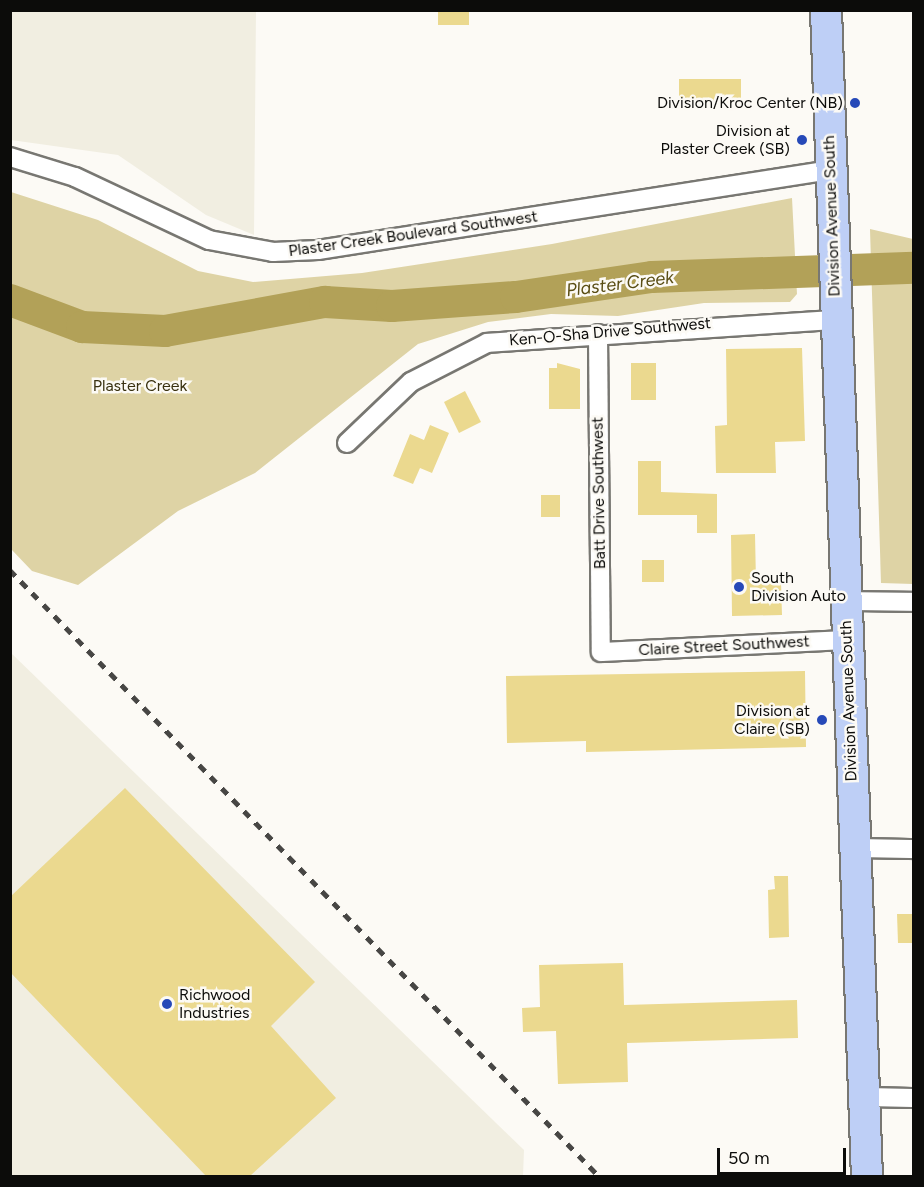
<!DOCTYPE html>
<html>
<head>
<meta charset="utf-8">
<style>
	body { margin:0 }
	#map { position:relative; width:924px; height:1187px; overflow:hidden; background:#fcfaf5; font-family:Figtree,sans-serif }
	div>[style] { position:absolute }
	.built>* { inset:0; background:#f1eee1 }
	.green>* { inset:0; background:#ded3a5 }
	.river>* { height:32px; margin:-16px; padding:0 16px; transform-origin:16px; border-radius:16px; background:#b2a158 }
	.building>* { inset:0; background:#ebd98f }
	.roads { filter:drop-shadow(2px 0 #787772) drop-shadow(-2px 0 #787772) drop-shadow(0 2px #787772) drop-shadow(0 -2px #787772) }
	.minor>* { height:18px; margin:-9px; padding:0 9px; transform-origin:9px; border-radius:9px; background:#fff }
	.primary>* { height:30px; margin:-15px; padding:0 15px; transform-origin:15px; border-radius:15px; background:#becff6 }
	.rail>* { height:4.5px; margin-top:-2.25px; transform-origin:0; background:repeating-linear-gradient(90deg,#474644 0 8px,transparent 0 16px) }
	.dots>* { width:16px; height:16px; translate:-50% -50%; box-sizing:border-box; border:3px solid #fcfaf5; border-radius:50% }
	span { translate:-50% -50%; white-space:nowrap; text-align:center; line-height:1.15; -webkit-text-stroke:5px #fcfaf5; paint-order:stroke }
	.poi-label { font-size:16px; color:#0c0c0a }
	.right { translate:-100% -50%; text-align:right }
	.left { translate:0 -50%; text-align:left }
	.street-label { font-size:16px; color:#0c0c0a }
	.park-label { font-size:16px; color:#393110 }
	.water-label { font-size:18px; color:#594d14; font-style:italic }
	.frame { position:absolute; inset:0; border:12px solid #0c0c0a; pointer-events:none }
	.scale { position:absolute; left:717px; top:1148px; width:129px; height:27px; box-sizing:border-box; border:3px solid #0c0c0a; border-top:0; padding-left:8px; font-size:18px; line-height:21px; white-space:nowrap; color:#0c0c0a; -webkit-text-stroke:4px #fcfaf5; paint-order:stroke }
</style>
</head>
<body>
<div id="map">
	<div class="built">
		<i style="clip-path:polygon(11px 10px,256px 11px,254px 235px,206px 215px,118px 155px,11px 140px)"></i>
		<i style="clip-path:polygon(10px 652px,524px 1150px,523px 1176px,11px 1176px)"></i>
	</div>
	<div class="green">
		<i style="clip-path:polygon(11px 192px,98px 220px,198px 271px,253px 282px,362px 273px,552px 244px,792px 198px,797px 294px,790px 302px,704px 303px,618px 316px,551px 314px,488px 322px,418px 344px,255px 473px,178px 511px,78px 585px,32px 571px,11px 549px)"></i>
		<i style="clip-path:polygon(870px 229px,913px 239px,913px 584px,881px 583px)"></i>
	</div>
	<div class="river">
		<i style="left:10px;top:300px;width:77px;rotate:20.6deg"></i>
		<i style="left:82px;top:327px;width:83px;rotate:2.8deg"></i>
		<i style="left:165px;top:331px;width:163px;rotate:-10.3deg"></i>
		<i style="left:325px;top:302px;width:67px;rotate:3.4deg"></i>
		<i style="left:392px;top:306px;width:124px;rotate:-4.2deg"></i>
		<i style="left:516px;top:297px;width:137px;rotate:-8.4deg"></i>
		<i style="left:652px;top:277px;width:262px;rotate:-2deg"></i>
	</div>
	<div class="building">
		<i style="clip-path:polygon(438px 10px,469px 10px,469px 25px,438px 25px)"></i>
		<i style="clip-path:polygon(679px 79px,741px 79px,741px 103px,679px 103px)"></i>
		<i style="clip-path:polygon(802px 348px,805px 441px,775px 442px,776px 473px,716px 473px,715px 426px,727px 425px,726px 349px)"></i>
		<i style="clip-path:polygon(557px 363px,580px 369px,580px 409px,549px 409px,549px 368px,557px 368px)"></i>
		<i style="clip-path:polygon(631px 363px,656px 363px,656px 400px,631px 400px)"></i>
		<i style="clip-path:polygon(465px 391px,481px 422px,459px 433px,444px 402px)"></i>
		<i style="clip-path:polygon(430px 425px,449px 433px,432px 473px,420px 468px,413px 484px,393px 476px,410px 434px,424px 440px)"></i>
		<i style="clip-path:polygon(638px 461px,661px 461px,661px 492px,717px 494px,717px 533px,697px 533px,697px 515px,638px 515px)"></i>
		<i style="clip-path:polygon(541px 495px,560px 495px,560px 517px,541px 517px)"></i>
		<i style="clip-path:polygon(755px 534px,756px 582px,781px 582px,782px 615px,732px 616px,731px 535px)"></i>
		<i style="clip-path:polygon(642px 560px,664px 560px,664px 582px,642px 582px)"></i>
		<i style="clip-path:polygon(805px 671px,806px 747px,586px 752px,586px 741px,507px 743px,506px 676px)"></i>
		<i style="clip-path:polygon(125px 788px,315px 982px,271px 1026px,336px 1098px,250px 1176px,206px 1176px,10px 972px,10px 897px)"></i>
		<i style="clip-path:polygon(774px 876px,788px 876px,789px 937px,769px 938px,768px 890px,775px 889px)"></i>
		<i style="clip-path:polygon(897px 914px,914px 914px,914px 943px,898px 943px)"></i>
		<i style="clip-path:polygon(623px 963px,624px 1005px,797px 1000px,798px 1038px,627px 1043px,628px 1082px,558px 1084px,556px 1031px,523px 1032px,522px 1008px,540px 1007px,539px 965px)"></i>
	</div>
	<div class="roads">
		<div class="minor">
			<i style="left:10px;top:157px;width:68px;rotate:17.1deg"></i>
			<i style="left:75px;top:177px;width:148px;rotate:25.2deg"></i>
			<i style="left:209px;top:240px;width:65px;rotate:10.6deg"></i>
			<i style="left:273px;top:252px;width:45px;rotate:-2.5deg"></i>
			<i style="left:318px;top:250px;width:518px;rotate:-8.88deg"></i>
			<i style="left:598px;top:334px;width:318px;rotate:89.5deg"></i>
			<i style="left:601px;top:652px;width:246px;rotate:-2.8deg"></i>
			<i style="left:347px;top:443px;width:88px;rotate:-43.6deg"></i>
			<i style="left:411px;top:382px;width:85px;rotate:-27.2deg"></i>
			<i style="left:487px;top:343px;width:349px;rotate:-3.8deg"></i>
			<i style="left:846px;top:601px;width:68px;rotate:0.8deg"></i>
			<i style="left:854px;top:848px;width:60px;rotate:1deg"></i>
			<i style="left:866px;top:1097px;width:48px;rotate:1.2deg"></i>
		</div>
		<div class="primary">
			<i style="left:826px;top:10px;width:1167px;rotate:87.99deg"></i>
		</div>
	</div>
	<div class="rail">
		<i style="left:10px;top:570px;width:845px;rotate:45.82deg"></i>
	</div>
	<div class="dots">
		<i style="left:855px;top:103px;background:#2649b8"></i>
		<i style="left:802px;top:140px;background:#2649b8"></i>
		<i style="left:739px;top:587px;background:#2649b8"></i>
		<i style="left:822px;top:720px;background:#2649b8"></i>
		<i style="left:167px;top:1004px;background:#2649b8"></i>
	</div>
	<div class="poi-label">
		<span class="right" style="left:843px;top:103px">Division/Kroc Center (NB)</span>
		<span class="right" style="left:790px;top:140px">Division at<br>Plaster Creek (SB)</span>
		<span class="left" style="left:751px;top:587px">South<br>Division Auto</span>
		<span class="right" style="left:810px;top:720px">Division at<br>Claire (SB)</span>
		<span class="left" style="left:179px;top:1004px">Richwood<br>Industries</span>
	</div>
	<div class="street-label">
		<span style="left:832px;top:216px;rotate:-92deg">Division Avenue South</span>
		<span style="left:413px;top:234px;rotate:-8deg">Plaster Creek Boulevard Southwest</span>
		<span style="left:610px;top:332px;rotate:-5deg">Ken-O-Sha Drive Southwest</span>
		<span style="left:599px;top:493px;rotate:-91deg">Batt Drive Southwest</span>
		<span style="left:724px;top:646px;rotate:-3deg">Claire Street Southwest</span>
		<span style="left:849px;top:701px;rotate:-92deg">Division Avenue South</span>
	</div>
	<div class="park-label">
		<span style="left:140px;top:386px">Plaster Creek</span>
	</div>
	<div class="water-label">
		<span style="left:620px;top:284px;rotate:-7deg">Plaster Creek</span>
	</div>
	<div class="frame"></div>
	<div class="scale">50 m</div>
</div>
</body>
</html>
